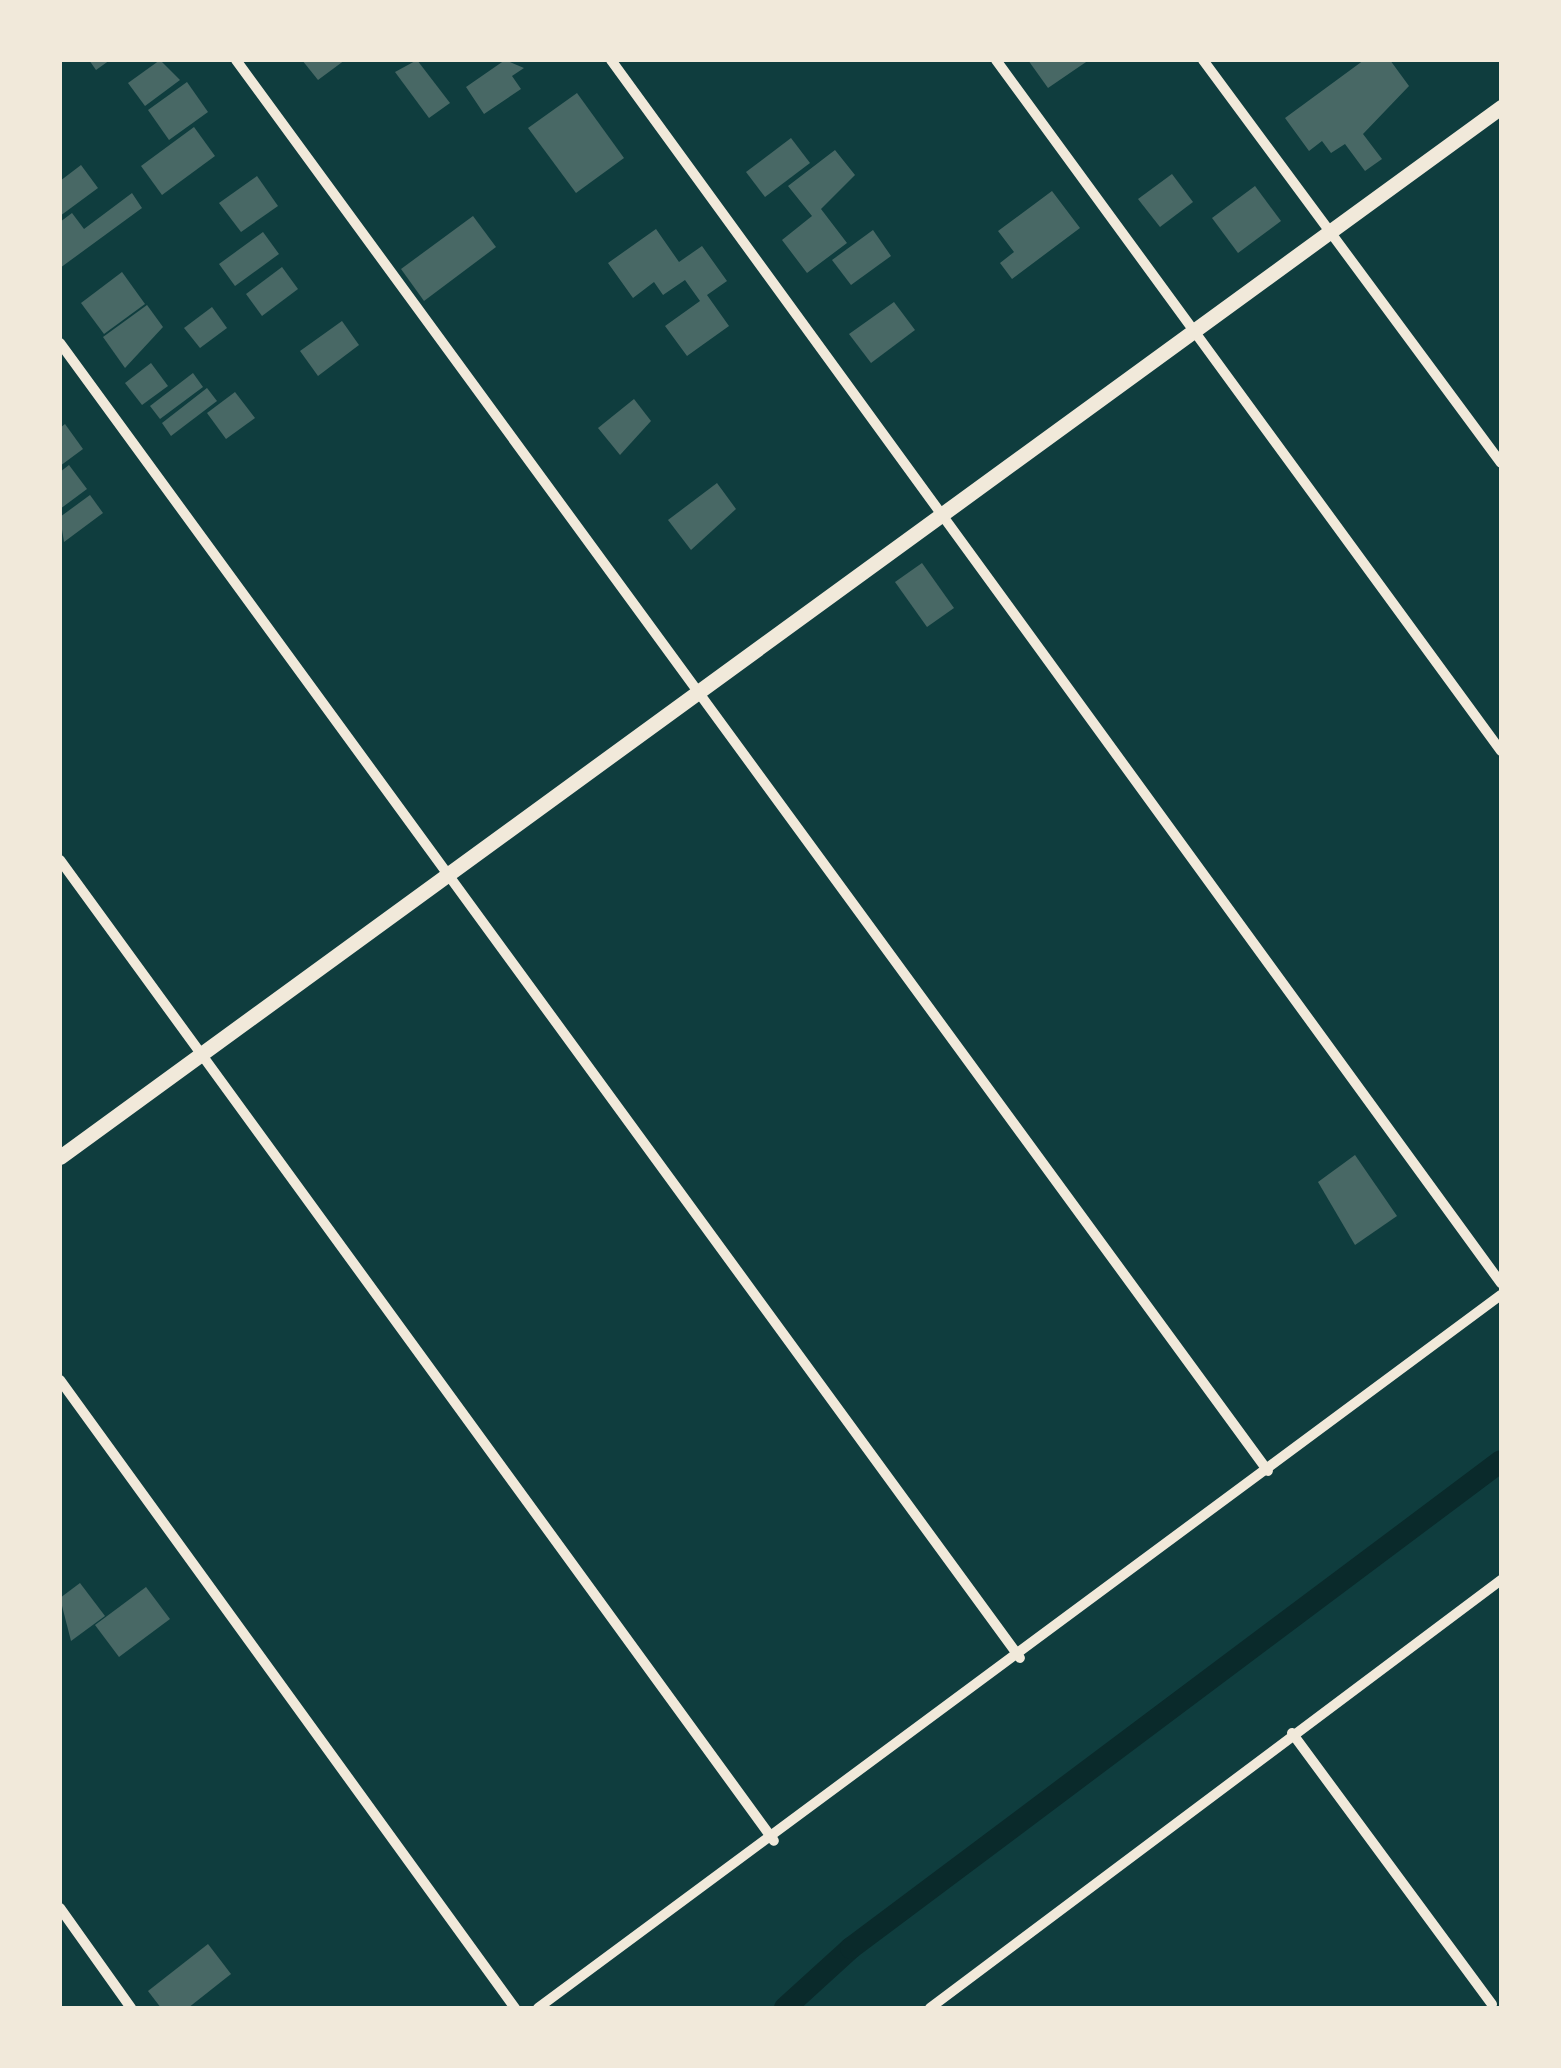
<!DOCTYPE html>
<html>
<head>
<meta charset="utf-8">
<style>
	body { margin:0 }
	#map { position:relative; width:1561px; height:2068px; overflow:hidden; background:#0f3d3e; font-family:Literata,serif }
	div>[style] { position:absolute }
	.canal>* { height:22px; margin:-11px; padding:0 11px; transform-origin:11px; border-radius:11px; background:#0a2a2b }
	.building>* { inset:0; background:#486865 }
	.minor>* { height:10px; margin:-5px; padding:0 5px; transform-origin:5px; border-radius:5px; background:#f1e9da }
	.tertiary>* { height:15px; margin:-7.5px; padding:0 7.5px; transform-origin:7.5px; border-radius:7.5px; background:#f1e9da }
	span { translate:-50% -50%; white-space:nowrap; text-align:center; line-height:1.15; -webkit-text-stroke:10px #f1e9da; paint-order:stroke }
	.frame { position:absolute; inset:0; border:62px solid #f1e9da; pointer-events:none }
</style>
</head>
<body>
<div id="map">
	<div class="canal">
		<i style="left:785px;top:2008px;width:89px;rotate:-42.3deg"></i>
		<i style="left:851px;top:1948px;width:812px;rotate:-36.84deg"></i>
	</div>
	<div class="building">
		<i style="clip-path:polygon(89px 60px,110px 60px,96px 70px)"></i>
		<i style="clip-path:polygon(160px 60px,180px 80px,145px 106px,128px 83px)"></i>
		<i style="clip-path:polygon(302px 60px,345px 60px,318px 80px)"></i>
		<i style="clip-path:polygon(417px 60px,450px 103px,429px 118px,395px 72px)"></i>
		<i style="clip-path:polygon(505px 60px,524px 68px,512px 76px,521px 89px,484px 114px,466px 87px)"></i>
		<i style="clip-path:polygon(1028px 60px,1089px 60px,1048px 88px)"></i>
		<i style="clip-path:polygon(1364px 60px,1390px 60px,1409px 86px,1363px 134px,1382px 159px,1365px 171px,1345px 144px,1331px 153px,1322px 141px,1309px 151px,1285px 118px)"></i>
		<i style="clip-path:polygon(187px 82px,208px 112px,169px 140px,148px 110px)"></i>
		<i style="clip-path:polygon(577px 93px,624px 158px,576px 193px,528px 128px)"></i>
		<i style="clip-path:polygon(194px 127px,215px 156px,162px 195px,141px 166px)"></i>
		<i style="clip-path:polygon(791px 138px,810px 163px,765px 197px,746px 172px)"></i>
		<i style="clip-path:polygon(835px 150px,855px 175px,821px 209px,847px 243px,807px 273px,782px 240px,812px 216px,788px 186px)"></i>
		<i style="clip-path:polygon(81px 165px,98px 188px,60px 216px,60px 181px)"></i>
		<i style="clip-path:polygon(1172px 174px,1193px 202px,1160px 227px,1138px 199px)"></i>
		<i style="clip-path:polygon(257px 176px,278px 206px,241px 232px,219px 203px)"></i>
		<i style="clip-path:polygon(1255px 186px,1281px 221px,1238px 253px,1212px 218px)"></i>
		<i style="clip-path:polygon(1052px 191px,1080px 228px,1012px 279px,1000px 263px,1014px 252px,998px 231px)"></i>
		<i style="clip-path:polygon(132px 193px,142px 208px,60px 268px,60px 222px,72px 213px,84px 229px)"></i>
		<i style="clip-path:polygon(473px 216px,496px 247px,424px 301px,401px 269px)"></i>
		<i style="clip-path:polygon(656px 229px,679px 262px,702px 246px,727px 281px,707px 295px,729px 326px,687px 356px,665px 326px,700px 301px,685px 280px,663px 295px,654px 282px,633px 298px,608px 263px)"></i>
		<i style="clip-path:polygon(873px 230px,891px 256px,851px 285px,832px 260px)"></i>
		<i style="clip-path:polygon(263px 232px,279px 254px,235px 286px,219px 264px)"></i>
		<i style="clip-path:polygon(282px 267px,298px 289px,262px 316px,246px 294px)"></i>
		<i style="clip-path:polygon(122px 272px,145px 304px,104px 334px,81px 303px)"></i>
		<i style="clip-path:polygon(894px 302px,915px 330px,871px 363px,849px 334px)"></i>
		<i style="clip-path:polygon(147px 305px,163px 327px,125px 368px,103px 337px)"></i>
		<i style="clip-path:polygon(212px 307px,227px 328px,200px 348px,184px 328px)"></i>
		<i style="clip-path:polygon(342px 321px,359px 345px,318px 376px,300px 351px)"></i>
		<i style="clip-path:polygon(151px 363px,168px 386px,142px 405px,125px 383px)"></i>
		<i style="clip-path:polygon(193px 373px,203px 387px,160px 419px,150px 406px)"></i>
		<i style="clip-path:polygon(207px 388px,217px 401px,171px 436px,162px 423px)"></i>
		<i style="clip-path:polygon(235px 392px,255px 418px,226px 439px,207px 413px)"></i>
		<i style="clip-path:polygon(634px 399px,651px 421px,620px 455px,598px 428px)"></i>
		<i style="clip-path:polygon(65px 424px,83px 449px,60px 466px,60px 428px)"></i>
		<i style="clip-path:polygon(69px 465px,87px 489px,60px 509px,60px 472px)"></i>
		<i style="clip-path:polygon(717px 483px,736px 509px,691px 550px,668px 520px)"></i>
		<i style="clip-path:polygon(90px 495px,103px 513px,64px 542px,60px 517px)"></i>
		<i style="clip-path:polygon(922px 563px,954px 608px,927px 627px,895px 582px)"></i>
		<i style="clip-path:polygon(1355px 1155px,1397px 1216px,1355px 1245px,1318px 1182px)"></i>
		<i style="clip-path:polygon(80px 1583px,105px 1616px,71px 1641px,60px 1598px)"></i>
		<i style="clip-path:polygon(146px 1587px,170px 1619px,119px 1657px,95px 1625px)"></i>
		<i style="clip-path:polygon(208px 1944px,231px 1974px,188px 2008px,161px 2008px,148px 1991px)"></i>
	</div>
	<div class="minor">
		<i style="left:236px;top:60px;width:1748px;rotate:53.82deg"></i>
		<i style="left:611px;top:60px;width:1513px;rotate:53.96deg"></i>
		<i style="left:996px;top:60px;width:856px;rotate:53.84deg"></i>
		<i style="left:1203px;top:60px;width:501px;rotate:53.52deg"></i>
		<i style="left:60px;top:343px;width:1628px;rotate:53.87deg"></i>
		<i style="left:60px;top:860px;width:1213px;rotate:53.95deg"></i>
		<i style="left:60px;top:1380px;width:776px;rotate:54.08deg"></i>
		<i style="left:1292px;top:1733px;width:337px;rotate:53.6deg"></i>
		<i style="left:60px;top:1908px;width:123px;rotate:54.6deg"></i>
		<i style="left:538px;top:2008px;width:1198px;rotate:-36.52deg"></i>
		<i style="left:930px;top:2008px;width:714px;rotate:-36.85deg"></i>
	</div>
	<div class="tertiary">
		<i style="left:60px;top:1157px;width:1783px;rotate:-36.08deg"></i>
	</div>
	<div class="frame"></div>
</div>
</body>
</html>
